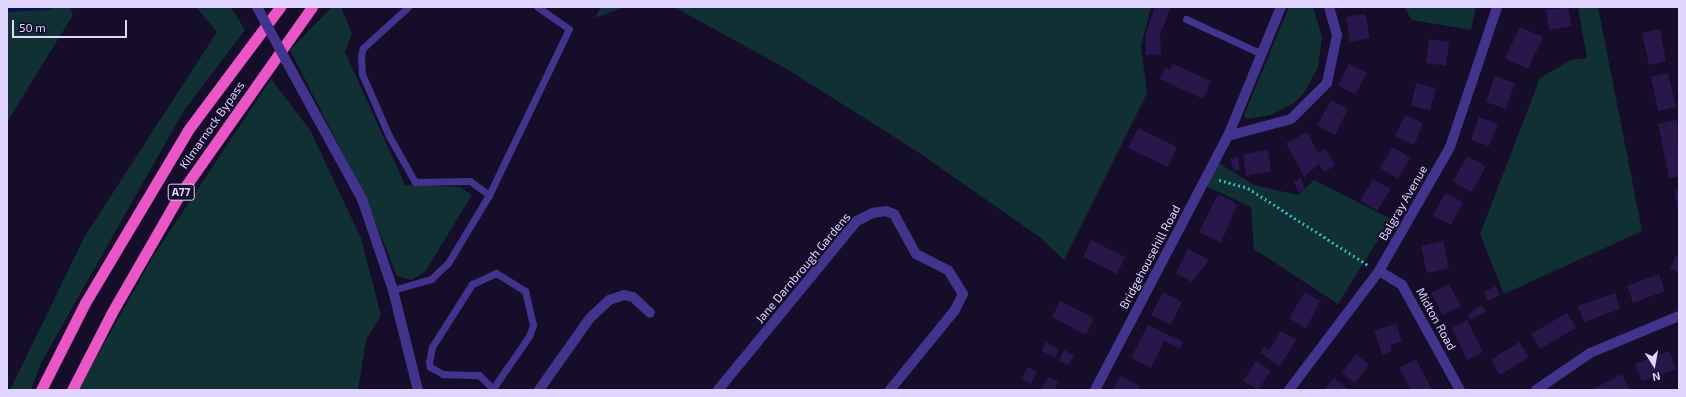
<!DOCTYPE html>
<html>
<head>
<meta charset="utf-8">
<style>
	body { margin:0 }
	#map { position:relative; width:1686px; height:397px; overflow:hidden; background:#150d29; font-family:"Exo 2",sans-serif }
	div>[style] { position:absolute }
	.green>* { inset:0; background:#103034 }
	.stream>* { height:4.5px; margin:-2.25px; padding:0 2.25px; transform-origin:2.25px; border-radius:2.25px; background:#05164a }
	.building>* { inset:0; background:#29174c }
	.path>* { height:2.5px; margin-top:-1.25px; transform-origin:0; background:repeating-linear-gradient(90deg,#23bbc5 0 2px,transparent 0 5px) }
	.service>* { height:7px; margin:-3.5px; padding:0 3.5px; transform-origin:3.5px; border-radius:3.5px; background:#42348d }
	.minor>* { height:10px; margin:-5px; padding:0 5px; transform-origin:5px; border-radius:5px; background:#42348d }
	.trunk>* { height:11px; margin:-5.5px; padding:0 5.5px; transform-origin:5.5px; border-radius:5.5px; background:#ea56c6 }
	.minor-bridge>* { height:10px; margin:-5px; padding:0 5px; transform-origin:5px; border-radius:5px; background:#42348d }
	span { translate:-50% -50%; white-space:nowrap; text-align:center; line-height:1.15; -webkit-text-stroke:4px #150d29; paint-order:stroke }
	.shield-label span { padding:1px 3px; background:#150d29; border:1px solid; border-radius:3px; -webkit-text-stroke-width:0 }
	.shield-label { font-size:11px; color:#dfd5ff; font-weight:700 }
	.street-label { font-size:12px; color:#dfd5ff }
	.frame { position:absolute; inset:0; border:8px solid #dfd5ff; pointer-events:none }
	.north { position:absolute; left:1634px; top:345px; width:40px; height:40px; -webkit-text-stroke:3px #150d29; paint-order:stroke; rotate:169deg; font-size:11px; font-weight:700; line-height:16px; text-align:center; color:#dfd5ff }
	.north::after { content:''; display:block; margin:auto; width:14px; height:18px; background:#dfd5ff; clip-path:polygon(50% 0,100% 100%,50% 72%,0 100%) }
	.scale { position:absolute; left:12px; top:20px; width:115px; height:18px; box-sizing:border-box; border:2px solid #dfd5ff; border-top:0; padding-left:5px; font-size:12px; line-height:14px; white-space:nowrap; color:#dfd5ff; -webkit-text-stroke:3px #150d29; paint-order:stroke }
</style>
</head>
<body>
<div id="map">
	<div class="green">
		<i style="clip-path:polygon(7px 7px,69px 7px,73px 15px,7px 122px)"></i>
		<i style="clip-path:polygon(196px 7px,231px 7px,245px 30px,183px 112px,41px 363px,31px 390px,10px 390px,85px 236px,217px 32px)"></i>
		<i style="clip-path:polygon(332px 7px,341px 7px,352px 34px,345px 52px,405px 185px,460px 187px,472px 195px,425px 272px,411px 280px,397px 276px,367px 201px,290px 50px)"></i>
		<i style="clip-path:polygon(601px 7px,624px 7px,595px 18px)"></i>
		<i style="clip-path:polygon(674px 7px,1151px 7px,1141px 46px,1147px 93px,1064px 260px,1041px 238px,918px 152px,787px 69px)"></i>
		<i style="clip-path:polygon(1289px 7px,1313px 7px,1322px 37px,1318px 67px,1304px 93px,1294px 103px,1271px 115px,1246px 119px,1244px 115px)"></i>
		<i style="clip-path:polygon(1404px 7px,1476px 7px,1471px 30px,1412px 20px)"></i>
		<i style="clip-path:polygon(1578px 7px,1598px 7px,1642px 231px,1504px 294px,1480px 234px,1540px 78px,1571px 60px,1587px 58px)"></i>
		<i style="clip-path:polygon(271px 79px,310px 130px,361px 238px,381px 315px,366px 340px,358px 390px,78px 390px,154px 255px)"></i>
		<i style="clip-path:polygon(1219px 163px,1254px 185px,1298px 195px,1314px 180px,1391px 219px,1338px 304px,1254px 249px,1251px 207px,1206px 186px)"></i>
	</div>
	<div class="stream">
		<i style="left:7px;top:9px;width:41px;rotate:-2.8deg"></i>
	</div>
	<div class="building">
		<i style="clip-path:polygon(1155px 7px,1171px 7px,1160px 35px,1161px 54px,1146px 55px,1145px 35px)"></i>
		<i style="clip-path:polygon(1568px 7px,1572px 26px,1549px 30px,1546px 10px)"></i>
		<i style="clip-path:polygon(1365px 14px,1370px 38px,1350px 42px,1346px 17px)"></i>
		<i style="clip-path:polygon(1520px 27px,1543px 37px,1528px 69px,1505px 58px)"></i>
		<i style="clip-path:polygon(1660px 29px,1666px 61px,1649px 65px,1642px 33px)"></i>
		<i style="clip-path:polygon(1429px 39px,1449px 42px,1446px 66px,1426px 63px)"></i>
		<i style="clip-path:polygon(1173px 64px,1211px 81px,1203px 99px,1160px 79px,1165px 68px,1170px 70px)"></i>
		<i style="clip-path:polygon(1349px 64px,1367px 73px,1355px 95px,1338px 85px)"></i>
		<i style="clip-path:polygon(1668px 73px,1676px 107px,1658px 111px,1651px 77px)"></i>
		<i style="clip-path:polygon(1495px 76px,1515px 83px,1506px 109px,1486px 102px)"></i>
		<i style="clip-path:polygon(1416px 83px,1436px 88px,1430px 110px,1411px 106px)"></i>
		<i style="clip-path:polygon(1331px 100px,1348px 109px,1335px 135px,1317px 126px)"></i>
		<i style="clip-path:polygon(1405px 115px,1423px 123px,1414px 145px,1395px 136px)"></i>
		<i style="clip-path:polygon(1479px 117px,1498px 124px,1489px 146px,1471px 140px)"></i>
		<i style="clip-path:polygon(1677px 120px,1679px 176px,1669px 178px,1658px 124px)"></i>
		<i style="clip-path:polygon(1138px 128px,1177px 147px,1168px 167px,1128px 148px)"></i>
		<i style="clip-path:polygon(1307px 132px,1318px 153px,1326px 149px,1335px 166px,1324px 172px,1319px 164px,1304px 177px,1286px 143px)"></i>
		<i style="clip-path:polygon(1393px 147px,1410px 158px,1398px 179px,1380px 168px)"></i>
		<i style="clip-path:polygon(1268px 150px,1271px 171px,1246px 176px,1243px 154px)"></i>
		<i style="clip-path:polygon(1467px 156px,1486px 166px,1472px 192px,1453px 182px)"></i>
		<i style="clip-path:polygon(1238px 157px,1240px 170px,1233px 171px,1231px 159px)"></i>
		<i style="clip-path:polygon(1301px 178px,1305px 190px,1298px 192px,1294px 181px)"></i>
		<i style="clip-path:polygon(1373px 179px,1391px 189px,1377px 211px,1360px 201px)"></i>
		<i style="clip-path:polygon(1679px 190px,1679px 208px,1678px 208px,1675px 191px)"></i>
		<i style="clip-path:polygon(1445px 193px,1463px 202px,1451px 225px,1433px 216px)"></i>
		<i style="clip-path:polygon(1218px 194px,1237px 204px,1221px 243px,1199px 232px)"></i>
		<i style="clip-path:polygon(1091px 240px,1125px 257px,1117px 274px,1083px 257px)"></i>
		<i style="clip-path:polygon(1443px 241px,1449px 268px,1427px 273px,1421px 246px)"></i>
		<i style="clip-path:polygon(1188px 249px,1209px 260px,1192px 282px,1176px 273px)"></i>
		<i style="clip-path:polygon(1679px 251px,1679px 273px,1670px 268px)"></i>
		<i style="clip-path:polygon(1659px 274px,1665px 291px,1633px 303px,1627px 286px)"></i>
		<i style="clip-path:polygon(1449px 284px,1461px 306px,1443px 315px,1431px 293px)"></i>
		<i style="clip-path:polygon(1496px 286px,1500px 295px,1488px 301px,1484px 292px)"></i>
		<i style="clip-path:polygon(1163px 292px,1182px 302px,1171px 325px,1151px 315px)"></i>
		<i style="clip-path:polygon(1305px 292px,1320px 301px,1306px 329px,1289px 318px)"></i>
		<i style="clip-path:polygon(1615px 293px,1620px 309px,1584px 322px,1578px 306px)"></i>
		<i style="clip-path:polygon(1060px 301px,1094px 318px,1086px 335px,1052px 317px)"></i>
		<i style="clip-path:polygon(1482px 305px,1486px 311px,1471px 320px,1467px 315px)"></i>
		<i style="clip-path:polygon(1567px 313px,1576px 328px,1540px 349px,1531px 334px)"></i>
		<i style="clip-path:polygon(1467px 320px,1483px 352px,1467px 360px,1452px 328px)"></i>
		<i style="clip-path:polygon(1396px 324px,1402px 341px,1390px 345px,1392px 351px,1382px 355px,1374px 330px)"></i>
		<i style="clip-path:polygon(1148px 325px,1183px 342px,1180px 349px,1164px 341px,1151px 368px,1131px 358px)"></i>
		<i style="clip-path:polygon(1281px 331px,1296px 340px,1280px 366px,1260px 353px,1264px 346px,1269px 350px)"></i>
		<i style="clip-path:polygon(1046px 342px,1059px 349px,1055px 358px,1042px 351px)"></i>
		<i style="clip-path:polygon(1519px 342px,1529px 357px,1500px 375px,1491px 360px)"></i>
		<i style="clip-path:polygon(1064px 350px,1074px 355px,1068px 365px,1059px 361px)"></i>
		<i style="clip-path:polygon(1669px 351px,1676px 369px,1642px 381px,1635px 364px)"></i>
		<i style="clip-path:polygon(1356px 354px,1369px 365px,1355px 383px,1342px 373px)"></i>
		<i style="clip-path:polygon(1416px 359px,1426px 378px,1432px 390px,1411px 390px,1399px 368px)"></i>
		<i style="clip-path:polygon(1256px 361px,1271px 371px,1258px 390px,1243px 381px)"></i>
		<i style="clip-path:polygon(1028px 367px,1037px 372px,1031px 384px,1022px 379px)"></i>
		<i style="clip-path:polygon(1622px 374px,1630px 390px,1591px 390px)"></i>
		<i style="clip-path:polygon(1120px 376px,1140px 386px,1138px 390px,1113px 390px)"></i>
		<i style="clip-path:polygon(1048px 377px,1058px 382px,1054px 390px,1042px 389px)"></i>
		<i style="clip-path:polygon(1334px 378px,1349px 390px,1325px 390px)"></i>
	</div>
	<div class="path">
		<i style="left:1219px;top:180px;width:30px;rotate:15deg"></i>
		<i style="left:1248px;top:188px;width:143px;rotate:32.7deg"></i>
	</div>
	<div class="service">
		<i style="left:408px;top:7px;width:61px;rotate:137.7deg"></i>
		<i style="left:363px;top:48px;width:8px;rotate:104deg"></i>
		<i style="left:361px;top:56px;width:18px;rotate:87deg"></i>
		<i style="left:362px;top:74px;width:68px;rotate:66.5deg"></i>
		<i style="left:389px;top:136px;width:53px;rotate:60.5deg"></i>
		<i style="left:415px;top:182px;width:55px;rotate:-1deg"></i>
		<i style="left:470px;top:181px;width:24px;rotate:36deg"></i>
		<i style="left:1186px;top:19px;width:84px;rotate:24.7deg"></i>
		<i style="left:393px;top:290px;width:40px;rotate:-16deg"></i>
		<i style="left:431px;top:279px;width:23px;rotate:-43deg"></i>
		<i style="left:448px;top:263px;width:79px;rotate:-58.9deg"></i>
		<i style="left:489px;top:195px;width:184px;rotate:-64.3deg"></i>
		<i style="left:569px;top:29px;width:39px;rotate:-145deg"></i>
		<i style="left:494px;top:387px;width:62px;rotate:-55.5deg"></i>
		<i style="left:529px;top:336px;width:12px;rotate:-70deg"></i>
		<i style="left:533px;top:325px;width:35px;rotate:-103deg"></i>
		<i style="left:525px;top:291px;width:34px;rotate:-148deg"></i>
		<i style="left:496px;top:273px;width:26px;rotate:155deg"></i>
		<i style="left:472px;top:284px;width:75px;rotate:122.4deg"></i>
		<i style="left:432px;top:347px;width:15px;rotate:101deg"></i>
		<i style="left:429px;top:362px;width:5px;rotate:79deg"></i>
		<i style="left:430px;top:367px;width:15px;rotate:28deg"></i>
		<i style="left:443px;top:374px;width:36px;rotate:2deg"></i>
		<i style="left:479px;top:375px;width:21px;rotate:45deg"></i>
	</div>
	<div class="minor">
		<i style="left:301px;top:88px;width:127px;rotate:61.2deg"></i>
		<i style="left:362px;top:199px;width:96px;rotate:71.2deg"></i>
		<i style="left:393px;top:290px;width:103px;rotate:76deg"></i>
		<i style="left:1228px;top:136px;width:65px;rotate:-15.1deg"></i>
		<i style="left:1291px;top:119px;width:51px;rotate:-45deg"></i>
		<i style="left:1327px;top:83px;width:49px;rotate:-78.2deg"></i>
		<i style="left:1337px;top:35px;width:29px;rotate:-106deg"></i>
		<i style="left:1379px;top:271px;width:27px;rotate:31deg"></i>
		<i style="left:1402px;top:285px;width:120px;rotate:61.1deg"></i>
		<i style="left:539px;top:390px;width:88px;rotate:-54.7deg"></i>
		<i style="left:590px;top:318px;width:26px;rotate:-43deg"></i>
		<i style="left:609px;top:300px;width:16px;rotate:-18deg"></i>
		<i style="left:624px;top:295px;width:9px;rotate:13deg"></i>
		<i style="left:633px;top:297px;width:23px;rotate:43deg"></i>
		<i style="left:718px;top:390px;width:219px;rotate:-50.6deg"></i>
		<i style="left:857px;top:221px;width:18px;rotate:-27deg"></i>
		<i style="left:873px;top:213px;width:13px;rotate:-9deg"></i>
		<i style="left:886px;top:211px;width:9px;rotate:21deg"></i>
		<i style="left:894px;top:214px;width:46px;rotate:61.2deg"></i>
		<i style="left:916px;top:254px;width:36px;rotate:27deg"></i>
		<i style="left:948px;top:270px;width:28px;rotate:58deg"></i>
		<i style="left:963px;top:294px;width:18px;rotate:117deg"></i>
		<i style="left:955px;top:310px;width:103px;rotate:129.1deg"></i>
		<i style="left:1095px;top:390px;width:287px;rotate:-62.4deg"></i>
		<i style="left:1228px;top:136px;width:139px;rotate:-67.7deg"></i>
		<i style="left:1289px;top:390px;width:149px;rotate:-52.9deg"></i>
		<i style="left:1379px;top:271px;width:143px;rotate:-60.2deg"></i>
		<i style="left:1450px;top:147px;width:148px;rotate:-71.4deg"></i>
		<i style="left:1536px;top:390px;width:65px;rotate:-34.4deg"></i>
		<i style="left:1590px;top:353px;width:96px;rotate:-22.6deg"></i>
	</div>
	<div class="trunk">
		<i style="left:41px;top:390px;width:97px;rotate:-63.2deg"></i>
		<i style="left:85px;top:303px;width:201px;rotate:-59.2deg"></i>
		<i style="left:188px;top:130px;width:154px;rotate:-53.2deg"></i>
		<i style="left:72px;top:390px;width:85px;rotate:-62.8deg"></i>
		<i style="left:111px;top:314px;width:138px;rotate:-60.1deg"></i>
		<i style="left:180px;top:194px;width:229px;rotate:-54.8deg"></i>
	</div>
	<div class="minor-bridge">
		<i style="left:257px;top:7px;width:92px;rotate:61.5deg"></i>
	</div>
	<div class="shield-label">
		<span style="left:181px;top:192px">A77</span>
	</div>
	<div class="street-label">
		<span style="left:212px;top:125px;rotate:-55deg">Kilmarnock Bypass</span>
		<span style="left:1403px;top:203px;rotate:-60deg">Balgray Avenue</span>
		<span style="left:1150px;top:257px;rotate:-62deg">Bridgehousehill Road</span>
		<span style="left:803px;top:268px;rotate:-50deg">Jane Darnbrough Gardens</span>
		<span style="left:1436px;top:319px;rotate:61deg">Midton Road</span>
	</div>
	<div class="frame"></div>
	<div class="north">N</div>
	<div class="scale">50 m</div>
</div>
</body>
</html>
